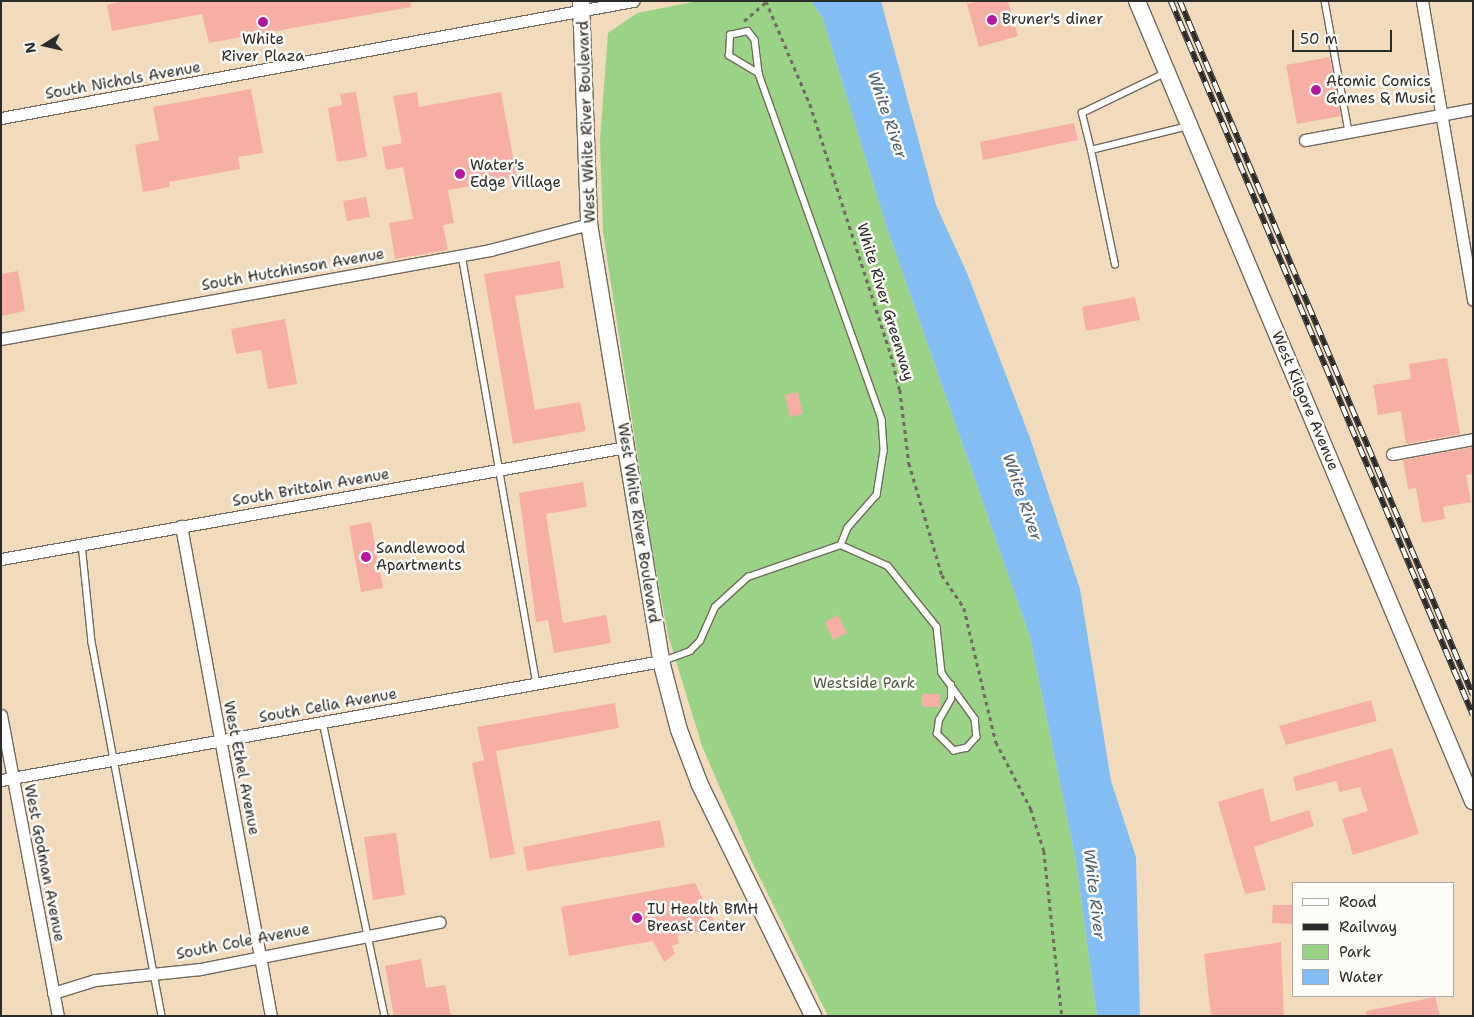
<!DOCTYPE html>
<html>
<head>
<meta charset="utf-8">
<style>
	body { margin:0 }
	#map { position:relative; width:1474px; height:1017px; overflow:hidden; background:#f2dbbc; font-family:"Shantell Sans",sans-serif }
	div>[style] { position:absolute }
	.green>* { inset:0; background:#9bd386 }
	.water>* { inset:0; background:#82bdf4 }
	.building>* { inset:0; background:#f7afa5 }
	.path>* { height:2.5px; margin-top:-1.25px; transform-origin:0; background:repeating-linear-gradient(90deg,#71695e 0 4px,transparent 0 8px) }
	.roads { filter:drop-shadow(1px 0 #71695e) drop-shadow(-1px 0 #71695e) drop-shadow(0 1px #71695e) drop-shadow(0 -1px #71695e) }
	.lane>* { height:5.5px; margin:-2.75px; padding:0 2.75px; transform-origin:2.75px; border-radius:2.75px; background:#fff }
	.street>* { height:11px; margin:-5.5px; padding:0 5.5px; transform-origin:5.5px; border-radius:5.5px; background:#fff }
	.secondary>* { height:16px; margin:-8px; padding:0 8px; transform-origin:8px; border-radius:8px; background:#fff }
	.rail>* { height:5.5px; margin-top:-2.75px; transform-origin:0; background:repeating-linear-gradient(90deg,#fdfcf7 0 11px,#2b2b2b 0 22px); box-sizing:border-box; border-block:1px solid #2b2b2b }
	.dots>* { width:14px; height:14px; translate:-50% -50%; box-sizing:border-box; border:2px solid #fdfcf7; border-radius:50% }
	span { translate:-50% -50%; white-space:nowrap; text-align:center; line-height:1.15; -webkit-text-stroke:5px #fdfcf7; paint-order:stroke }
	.poi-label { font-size:15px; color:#2b2b2b }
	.left { translate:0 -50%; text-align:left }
	.street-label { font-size:15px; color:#2b2b2b }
	.park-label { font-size:15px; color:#4d5d46 }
	.water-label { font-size:16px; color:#495e71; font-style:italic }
	.frame { position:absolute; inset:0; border:2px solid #2b2b2b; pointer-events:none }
	.legend { position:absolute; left:1292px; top:882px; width:162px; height:115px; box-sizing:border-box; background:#fdfcf7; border:1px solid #a9a8a5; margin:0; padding:6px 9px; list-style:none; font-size:15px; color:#2b2b2b }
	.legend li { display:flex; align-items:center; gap:10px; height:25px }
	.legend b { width:25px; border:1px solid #a9a8a5 }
	.north { position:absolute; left:20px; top:20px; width:50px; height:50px; -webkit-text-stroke:4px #fdfcf7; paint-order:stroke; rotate:260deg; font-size:14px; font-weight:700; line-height:20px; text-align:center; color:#2b2b2b }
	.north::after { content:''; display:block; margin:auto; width:18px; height:22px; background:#2b2b2b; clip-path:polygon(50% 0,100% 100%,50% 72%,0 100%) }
	.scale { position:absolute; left:1292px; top:30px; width:100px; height:22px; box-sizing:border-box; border:2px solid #2b2b2b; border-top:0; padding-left:6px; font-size:15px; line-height:18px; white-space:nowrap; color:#2b2b2b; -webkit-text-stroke:4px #fdfcf7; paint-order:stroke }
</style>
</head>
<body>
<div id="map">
	<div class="green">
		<i style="clip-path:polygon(698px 1px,811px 1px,823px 19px,886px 225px,1030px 637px,1076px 861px,1097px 1016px,828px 1016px,753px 864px,702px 746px,668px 635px,651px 543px,603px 232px,600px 140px,608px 33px,637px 13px)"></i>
	</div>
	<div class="water">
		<i style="clip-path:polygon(811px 1px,881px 1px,936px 205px,967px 273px,1030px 438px,1080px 589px,1111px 781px,1136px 857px,1140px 1016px,1097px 1016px,1076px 861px,1030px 637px,886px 225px,823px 19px)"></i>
	</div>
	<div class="building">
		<i style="clip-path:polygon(120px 1px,410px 1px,411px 7px,209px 43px,202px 14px,112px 31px,107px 5px)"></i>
		<i style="clip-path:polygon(976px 1px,1008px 1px,1018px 36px,979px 47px,967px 4px)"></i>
		<i style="clip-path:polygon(1330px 57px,1341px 116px,1297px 124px,1286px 65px)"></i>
		<i style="clip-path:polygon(251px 89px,263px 153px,238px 157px,240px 169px,169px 182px,170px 187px,143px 192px,135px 145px,159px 140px,153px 107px)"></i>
		<i style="clip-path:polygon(356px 92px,367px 157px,337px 162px,328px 108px,342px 105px,340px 94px)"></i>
		<i style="clip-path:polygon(417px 92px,419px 107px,501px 92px,517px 178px,448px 190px,454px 223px,443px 225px,448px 250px,395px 259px,389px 223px,413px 219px,403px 167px,386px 170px,382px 147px,402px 143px,393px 96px)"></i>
		<i style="clip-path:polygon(1074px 123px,1078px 140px,983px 160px,980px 142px)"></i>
		<i style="clip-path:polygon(366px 197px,370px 217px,347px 221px,343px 201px)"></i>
		<i style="clip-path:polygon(560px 261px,564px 288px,515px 296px,535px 410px,580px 402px,586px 431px,513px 444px,484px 274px)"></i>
		<i style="clip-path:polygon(18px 271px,25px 311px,1px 316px,1px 274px)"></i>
		<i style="clip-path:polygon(1135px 297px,1140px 320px,1086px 331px,1082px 307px)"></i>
		<i style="clip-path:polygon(285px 319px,297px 384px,268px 389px,261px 350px,236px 354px,231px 329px)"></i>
		<i style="clip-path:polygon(1447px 358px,1460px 434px,1406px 444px,1401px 411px,1378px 415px,1373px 385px,1411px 379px,1409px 364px)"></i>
		<i style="clip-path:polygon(798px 392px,803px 414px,790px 417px,785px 395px)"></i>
		<i style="clip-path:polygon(1473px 447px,1473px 474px,1466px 475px,1471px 502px,1443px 507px,1445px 519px,1422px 523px,1416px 488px,1408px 489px,1403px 460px)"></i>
		<i style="clip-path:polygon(583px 482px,587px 507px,546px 514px,563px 623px,606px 615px,611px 643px,554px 653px,548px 620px,536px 622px,519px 493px)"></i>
		<i style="clip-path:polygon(371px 522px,383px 588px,361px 592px,349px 526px)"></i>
		<i style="clip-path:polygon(838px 615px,847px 633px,833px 640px,825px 622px)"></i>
		<i style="clip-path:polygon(922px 694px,940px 694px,940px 707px,922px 707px)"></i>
		<i style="clip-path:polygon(1371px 700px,1377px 721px,1286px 745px,1279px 726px)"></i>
		<i style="clip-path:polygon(615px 703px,619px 728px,496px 751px,515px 854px,490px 859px,472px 763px,484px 760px,477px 727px)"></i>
		<i style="clip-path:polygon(1392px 748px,1419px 834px,1353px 855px,1342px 819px,1368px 811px,1360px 787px,1340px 792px,1336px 781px,1296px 791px,1293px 777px)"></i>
		<i style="clip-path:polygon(1263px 788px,1271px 822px,1309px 810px,1314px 826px,1254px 847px,1266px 890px,1245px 894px,1218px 802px)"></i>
		<i style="clip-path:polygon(660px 820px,665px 847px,527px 871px,523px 847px)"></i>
		<i style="clip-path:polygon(396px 833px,405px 895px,373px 900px,364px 837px)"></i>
		<i style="clip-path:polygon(695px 883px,718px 929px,677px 935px,679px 943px,672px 946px,675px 954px,664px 962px,653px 941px,569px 956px,561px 907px)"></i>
		<i style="clip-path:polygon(1273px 905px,1293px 905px,1293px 924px,1272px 923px)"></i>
		<i style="clip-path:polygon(1281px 942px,1284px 1016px,1211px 1016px,1204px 954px)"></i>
		<i style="clip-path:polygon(421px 959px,426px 988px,445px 985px,451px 1016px,394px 1016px,385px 966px)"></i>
		<i style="clip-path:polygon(1435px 997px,1440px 1016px,1366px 1016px,1366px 1011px)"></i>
	</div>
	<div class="path">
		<i style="left:766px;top:1px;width:112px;rotate:66.9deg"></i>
		<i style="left:810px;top:104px;width:264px;rotate:72.1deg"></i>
		<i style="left:891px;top:355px;width:36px;rotate:76deg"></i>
		<i style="left:900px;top:390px;width:74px;rotate:83deg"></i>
		<i style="left:909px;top:463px;width:117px;rotate:73.6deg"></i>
		<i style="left:942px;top:575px;width:40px;rotate:56deg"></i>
		<i style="left:964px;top:608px;width:138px;rotate:76.6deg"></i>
		<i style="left:996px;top:742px;width:76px;rotate:62.4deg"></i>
		<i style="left:1031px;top:809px;width:44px;rotate:72.8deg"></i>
		<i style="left:1044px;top:851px;width:166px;rotate:83.8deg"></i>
		<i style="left:744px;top:21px;width:29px;rotate:-41deg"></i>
	</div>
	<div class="roads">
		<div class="lane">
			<i style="left:1325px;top:1px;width:133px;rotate:79.6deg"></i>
			<i style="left:759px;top:74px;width:35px;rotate:-149deg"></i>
			<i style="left:729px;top:56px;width:21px;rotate:-87deg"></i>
			<i style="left:730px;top:35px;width:18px;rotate:-13deg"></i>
			<i style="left:748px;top:31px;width:11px;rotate:52deg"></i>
			<i style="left:755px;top:40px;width:34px;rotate:83deg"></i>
			<i style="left:759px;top:74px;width:367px;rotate:70.4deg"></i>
			<i style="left:882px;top:420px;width:31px;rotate:86deg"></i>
			<i style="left:884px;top:451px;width:45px;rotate:99deg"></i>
			<i style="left:877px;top:495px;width:44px;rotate:131.3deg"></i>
			<i style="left:848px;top:528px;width:18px;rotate:112deg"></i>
			<i style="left:1091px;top:150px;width:38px;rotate:-104deg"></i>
			<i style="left:1082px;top:113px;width:92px;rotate:-25.7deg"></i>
			<i style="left:462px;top:255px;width:435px;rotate:80.1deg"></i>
			<i style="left:1115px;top:265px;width:117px;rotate:-101.8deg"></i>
			<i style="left:1091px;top:150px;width:101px;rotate:-13.8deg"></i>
			<i style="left:82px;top:544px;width:99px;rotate:84.2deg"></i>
			<i style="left:92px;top:642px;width:380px;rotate:79.4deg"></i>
			<i style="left:663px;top:661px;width:29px;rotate:-20deg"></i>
			<i style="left:690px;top:651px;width:14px;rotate:-45deg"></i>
			<i style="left:700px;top:641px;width:37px;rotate:-66deg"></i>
			<i style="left:715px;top:607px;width:45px;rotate:-42.3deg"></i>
			<i style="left:748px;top:577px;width:98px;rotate:-19deg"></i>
			<i style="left:841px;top:545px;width:51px;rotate:24.1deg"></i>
			<i style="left:888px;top:566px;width:78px;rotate:51.2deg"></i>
			<i style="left:937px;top:627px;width:46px;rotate:83.8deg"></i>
			<i style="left:942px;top:673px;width:57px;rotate:54.3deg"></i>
			<i style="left:975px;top:719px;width:18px;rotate:84deg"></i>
			<i style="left:977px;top:737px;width:15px;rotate:132deg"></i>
			<i style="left:967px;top:748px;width:13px;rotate:167deg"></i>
			<i style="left:954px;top:751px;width:24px;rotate:-135deg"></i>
			<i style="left:937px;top:734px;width:14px;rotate:-82deg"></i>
			<i style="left:939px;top:720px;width:24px;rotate:-60deg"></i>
			<i style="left:951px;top:699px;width:14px;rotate:-90deg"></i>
			<i style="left:323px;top:722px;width:300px;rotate:78.1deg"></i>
		</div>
		<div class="street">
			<i style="left:1422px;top:1px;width:303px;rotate:80.3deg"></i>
			<i style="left:1px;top:118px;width:643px;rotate:-10.49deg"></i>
			<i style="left:1305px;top:140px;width:171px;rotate:-10.5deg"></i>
			<i style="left:1px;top:339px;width:497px;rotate:-10.3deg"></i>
			<i style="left:490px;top:250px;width:102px;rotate:-14.7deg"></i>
			<i style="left:1392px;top:454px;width:82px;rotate:-10.5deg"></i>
			<i style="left:181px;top:526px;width:498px;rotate:79.6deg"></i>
			<i style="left:1px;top:559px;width:635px;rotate:-10.16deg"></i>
			<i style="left:1px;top:715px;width:306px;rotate:79.3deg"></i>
			<i style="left:1px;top:780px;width:671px;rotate:-10.22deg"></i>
			<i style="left:53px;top:993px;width:44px;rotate:-17.2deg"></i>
			<i style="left:95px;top:980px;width:106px;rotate:-6deg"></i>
			<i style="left:200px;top:969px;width:244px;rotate:-11.1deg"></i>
		</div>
		<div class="secondary">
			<i style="left:581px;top:1px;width:223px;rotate:87.9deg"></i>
			<i style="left:589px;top:224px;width:443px;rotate:80.6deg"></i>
			<i style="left:661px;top:661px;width:71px;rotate:75.4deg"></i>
			<i style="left:679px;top:730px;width:59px;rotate:69.1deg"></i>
			<i style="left:700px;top:785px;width:257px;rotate:63.9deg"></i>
			<i style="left:1137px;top:1px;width:868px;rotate:67.22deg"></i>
		</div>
	</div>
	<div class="rail">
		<i style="left:1171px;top:1px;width:775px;rotate:67.07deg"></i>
		<i style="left:1180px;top:1px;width:753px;rotate:67.11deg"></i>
	</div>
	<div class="dots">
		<i style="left:992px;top:20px;background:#b5179e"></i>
		<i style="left:263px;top:22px;background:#b5179e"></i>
		<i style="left:1316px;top:90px;background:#b5179e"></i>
		<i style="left:460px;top:174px;background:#b5179e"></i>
		<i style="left:366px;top:557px;background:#b5179e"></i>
		<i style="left:637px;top:918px;background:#b5179e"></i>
	</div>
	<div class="poi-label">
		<span class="left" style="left:1002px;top:20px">Bruner's diner</span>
		<span style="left:263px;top:48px">White<br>River Plaza</span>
		<span class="left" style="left:1326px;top:90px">Atomic Comics<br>Games &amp; Music</span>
		<span class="left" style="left:470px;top:174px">Water's<br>Edge Village</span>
		<span class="left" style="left:376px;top:557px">Sandlewood<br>Apartments</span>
		<span class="left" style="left:647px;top:918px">IU Health BMH<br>Breast Center</span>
	</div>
	<div class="street-label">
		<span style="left:123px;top:81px;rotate:-10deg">South Nichols Avenue</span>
		<span style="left:587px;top:122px;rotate:-92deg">West White River Boulevard</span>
		<span style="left:293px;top:270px;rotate:-10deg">South Hutchinson Avenue</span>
		<span style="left:885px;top:302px;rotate:73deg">White River Greenway</span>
		<span style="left:1305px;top:401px;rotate:67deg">West Kilgore Avenue</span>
		<span style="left:311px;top:488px;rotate:-10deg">South Brittain Avenue</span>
		<span style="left:638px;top:523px;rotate:81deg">West White River Boulevard</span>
		<span style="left:328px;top:706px;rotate:-10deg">South Celia Avenue</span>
		<span style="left:241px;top:768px;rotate:79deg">West Ethel Avenue</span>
		<span style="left:44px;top:863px;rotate:79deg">West Godman Avenue</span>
		<span style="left:243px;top:942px;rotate:-11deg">South Cole Avenue</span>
	</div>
	<div class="park-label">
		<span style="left:864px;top:684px">Westside Park</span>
	</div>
	<div class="water-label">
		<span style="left:887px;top:115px;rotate:71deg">White River</span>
		<span style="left:1022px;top:497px;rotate:71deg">White River</span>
		<span style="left:1094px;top:894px;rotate:83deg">White River</span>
	</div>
	<div class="frame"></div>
	<ul class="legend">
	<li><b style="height:6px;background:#fff"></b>Road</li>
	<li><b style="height:6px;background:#2b2b2b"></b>Railway</li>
	<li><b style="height:14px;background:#9bd386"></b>Park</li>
	<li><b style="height:14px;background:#82bdf4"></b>Water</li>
	</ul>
	<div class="north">N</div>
	<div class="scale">50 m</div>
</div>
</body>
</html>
